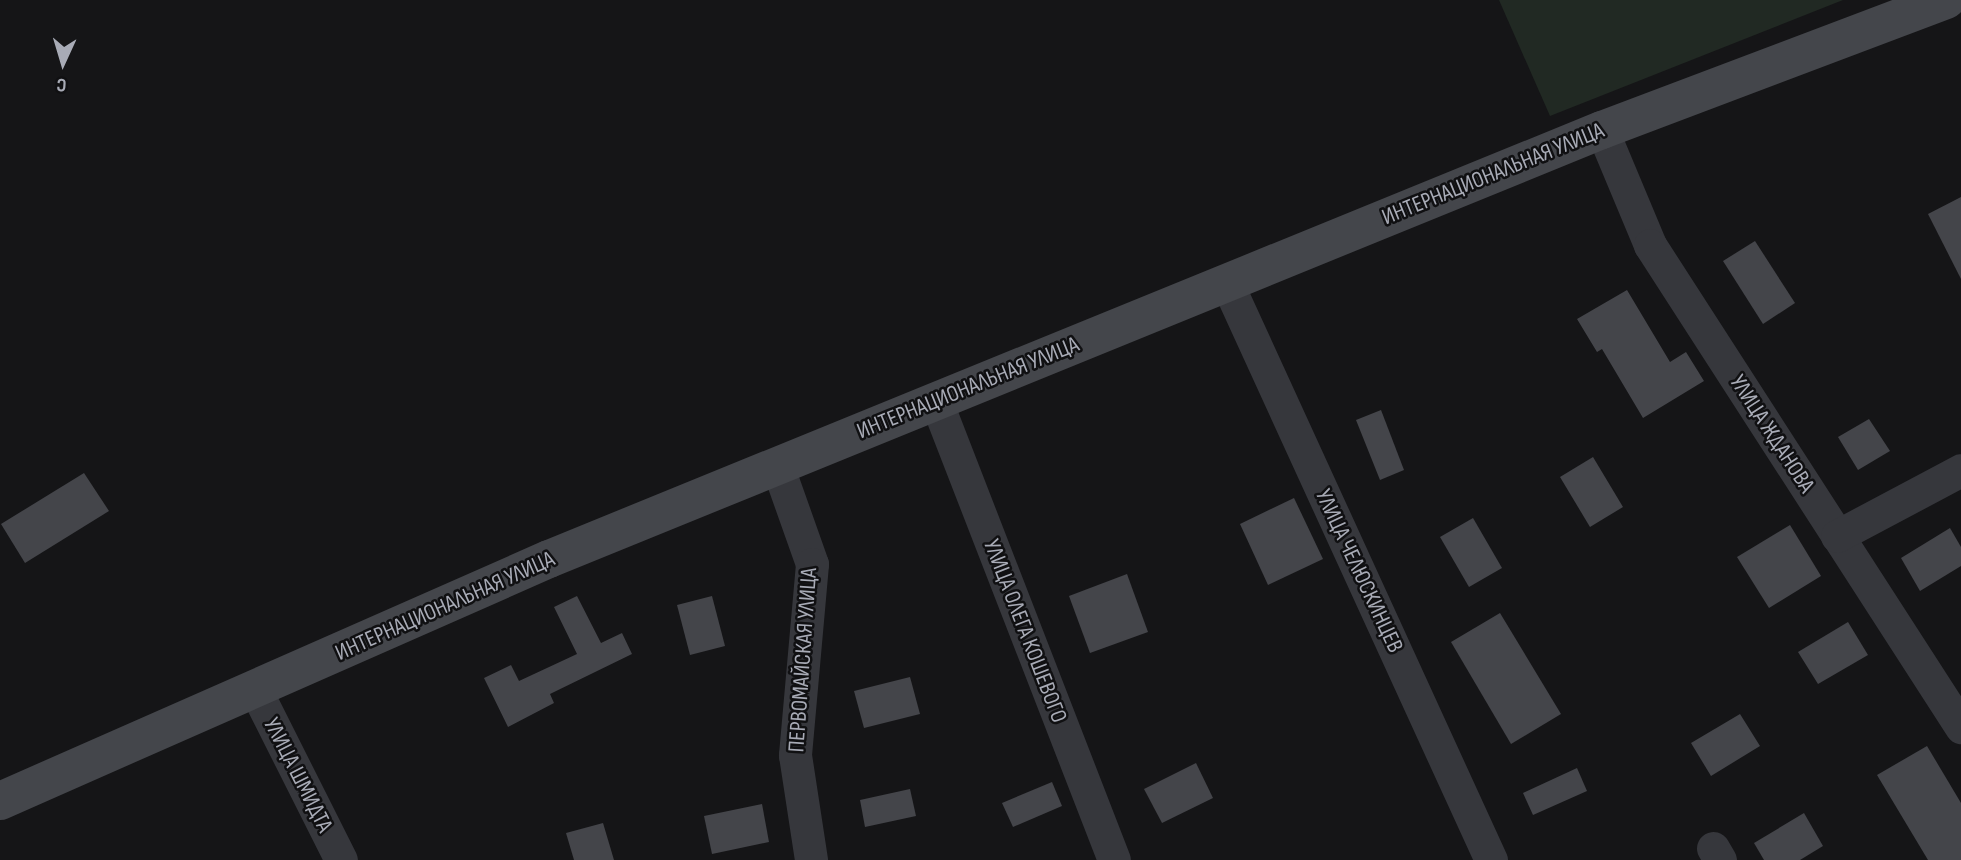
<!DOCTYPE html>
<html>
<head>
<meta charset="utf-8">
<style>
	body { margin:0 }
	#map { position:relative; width:1961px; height:860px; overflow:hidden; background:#151517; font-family:"Sofia Sans Condensed",sans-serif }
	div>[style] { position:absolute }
	.green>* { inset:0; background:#212923 }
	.building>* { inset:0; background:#44454a }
	.street>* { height:33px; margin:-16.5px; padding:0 16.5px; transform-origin:16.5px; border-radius:16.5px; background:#36373c }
	.secondary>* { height:38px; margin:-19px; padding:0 19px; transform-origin:19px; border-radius:19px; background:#44464b }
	span { translate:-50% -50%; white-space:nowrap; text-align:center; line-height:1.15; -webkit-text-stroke:5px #101012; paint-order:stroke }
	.street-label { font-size:23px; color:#a8abb6 }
	.north { position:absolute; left:28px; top:28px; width:70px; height:70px; -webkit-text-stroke:5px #101012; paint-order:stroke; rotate:184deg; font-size:19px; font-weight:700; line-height:28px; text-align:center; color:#a8abb6 }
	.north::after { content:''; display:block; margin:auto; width:24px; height:32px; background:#a8abb6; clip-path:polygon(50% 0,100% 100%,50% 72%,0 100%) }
</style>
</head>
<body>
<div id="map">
	<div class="green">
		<i style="clip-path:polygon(1499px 0,1843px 0,1550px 116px)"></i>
	</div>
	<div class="building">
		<i style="clip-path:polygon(1961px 197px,1961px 279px,1928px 214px)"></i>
		<i style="clip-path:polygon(1755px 241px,1795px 303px,1763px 324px,1723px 261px)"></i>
		<i style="clip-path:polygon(1627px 290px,1670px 362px,1686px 352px,1704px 381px,1643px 418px,1602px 349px,1597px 352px,1577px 319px)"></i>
		<i style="clip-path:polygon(1381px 410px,1404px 470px,1380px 480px,1356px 420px)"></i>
		<i style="clip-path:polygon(1869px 419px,1890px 451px,1858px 470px,1838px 437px)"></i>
		<i style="clip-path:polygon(1593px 457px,1623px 507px,1590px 527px,1560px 477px)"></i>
		<i style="clip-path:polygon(84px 473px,109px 511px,25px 563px,1px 524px)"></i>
		<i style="clip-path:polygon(1294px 498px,1323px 559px,1268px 585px,1240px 524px)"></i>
		<i style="clip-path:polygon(1473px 518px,1502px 568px,1469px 587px,1440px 537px)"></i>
		<i style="clip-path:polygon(1790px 525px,1821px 576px,1769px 608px,1737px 557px)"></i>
		<i style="clip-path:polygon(1950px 528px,1961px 547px,1961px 566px,1920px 591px,1901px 558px)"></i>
		<i style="clip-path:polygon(1127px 574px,1148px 632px,1090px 653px,1069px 596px)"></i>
		<i style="clip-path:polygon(577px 596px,601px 643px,622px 633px,632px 654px,550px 694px,554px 703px,508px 727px,484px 678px,511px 665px,519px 681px,577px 654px,554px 607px)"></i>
		<i style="clip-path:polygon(712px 596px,725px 646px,690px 655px,677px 605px)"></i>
		<i style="clip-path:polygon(1500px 613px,1561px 714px,1511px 744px,1451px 642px)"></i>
		<i style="clip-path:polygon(1848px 622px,1868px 655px,1818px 684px,1798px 652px)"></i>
		<i style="clip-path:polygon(910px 677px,920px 714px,864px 728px,854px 691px)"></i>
		<i style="clip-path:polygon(1740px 714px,1760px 746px,1711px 776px,1691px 743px)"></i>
		<i style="clip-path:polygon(1927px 746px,1961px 803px,1961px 860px,1928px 860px,1877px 775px)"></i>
		<i style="clip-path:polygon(1196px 763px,1213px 798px,1162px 823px,1144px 789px)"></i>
		<i style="clip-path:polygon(1577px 768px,1587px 791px,1533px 815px,1523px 793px)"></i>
		<i style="clip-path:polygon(1052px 782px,1062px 806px,1013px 827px,1002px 803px)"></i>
		<i style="clip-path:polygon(910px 789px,916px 816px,865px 827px,860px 800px)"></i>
		<i style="clip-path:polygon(762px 804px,769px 842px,712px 854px,704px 816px)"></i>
		<i style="clip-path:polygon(1804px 813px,1823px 846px,1800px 860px,1764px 860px,1754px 843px)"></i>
		<i style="clip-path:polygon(603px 823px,614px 860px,574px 860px,566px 833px)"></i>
	</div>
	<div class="street">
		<i style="left:1602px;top:130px;width:125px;rotate:67.3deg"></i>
		<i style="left:1650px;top:245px;width:574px;rotate:57.17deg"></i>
		<i style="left:1226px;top:281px;width:637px;rotate:65.41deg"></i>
		<i style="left:936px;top:401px;width:492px;rotate:68.8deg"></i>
		<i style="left:777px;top:465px;width:105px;rotate:70.5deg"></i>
		<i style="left:812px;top:564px;width:192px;rotate:95.1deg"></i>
		<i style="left:795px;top:755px;width:106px;rotate:81.3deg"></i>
		<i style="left:1837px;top:536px;width:140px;rotate:-28deg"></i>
		<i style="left:256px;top:691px;width:189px;rotate:63.3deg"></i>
		<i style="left:1713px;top:848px;width:14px;rotate:60deg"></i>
	</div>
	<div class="secondary">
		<i style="left:0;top:801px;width:600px;rotate:-23.79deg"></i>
		<i style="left:549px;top:559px;width:1137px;rotate:-22.17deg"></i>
		<i style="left:1602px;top:130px;width:368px;rotate:-20.7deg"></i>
	</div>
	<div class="street-label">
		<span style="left:1493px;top:174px;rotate:-22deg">ИНТЕРНАЦИОНАЛЬНАЯ УЛИЦА</span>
		<span style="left:968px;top:388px;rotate:-22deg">ИНТЕРНАЦИОНАЛЬНАЯ УЛИЦА</span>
		<span style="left:1772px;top:434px;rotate:57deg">УЛИЦА ЖДАНОВА</span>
		<span style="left:1359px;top:571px;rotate:65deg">УЛИЦА ЧЕЛЮСКИНЦЕВ</span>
		<span style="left:445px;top:606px;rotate:-24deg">ИНТЕРНАЦИОНАЛЬНАЯ УЛИЦА</span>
		<span style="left:1025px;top:631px;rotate:69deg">УЛИЦА ОЛЕГА КОШЕВОГО</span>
		<span style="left:803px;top:660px;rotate:-86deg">ПЕРВОМАЙСКАЯ УЛИЦА</span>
		<span style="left:298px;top:775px;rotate:63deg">УЛИЦА ШМИДТА</span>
	</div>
	<div class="north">С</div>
</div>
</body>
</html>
